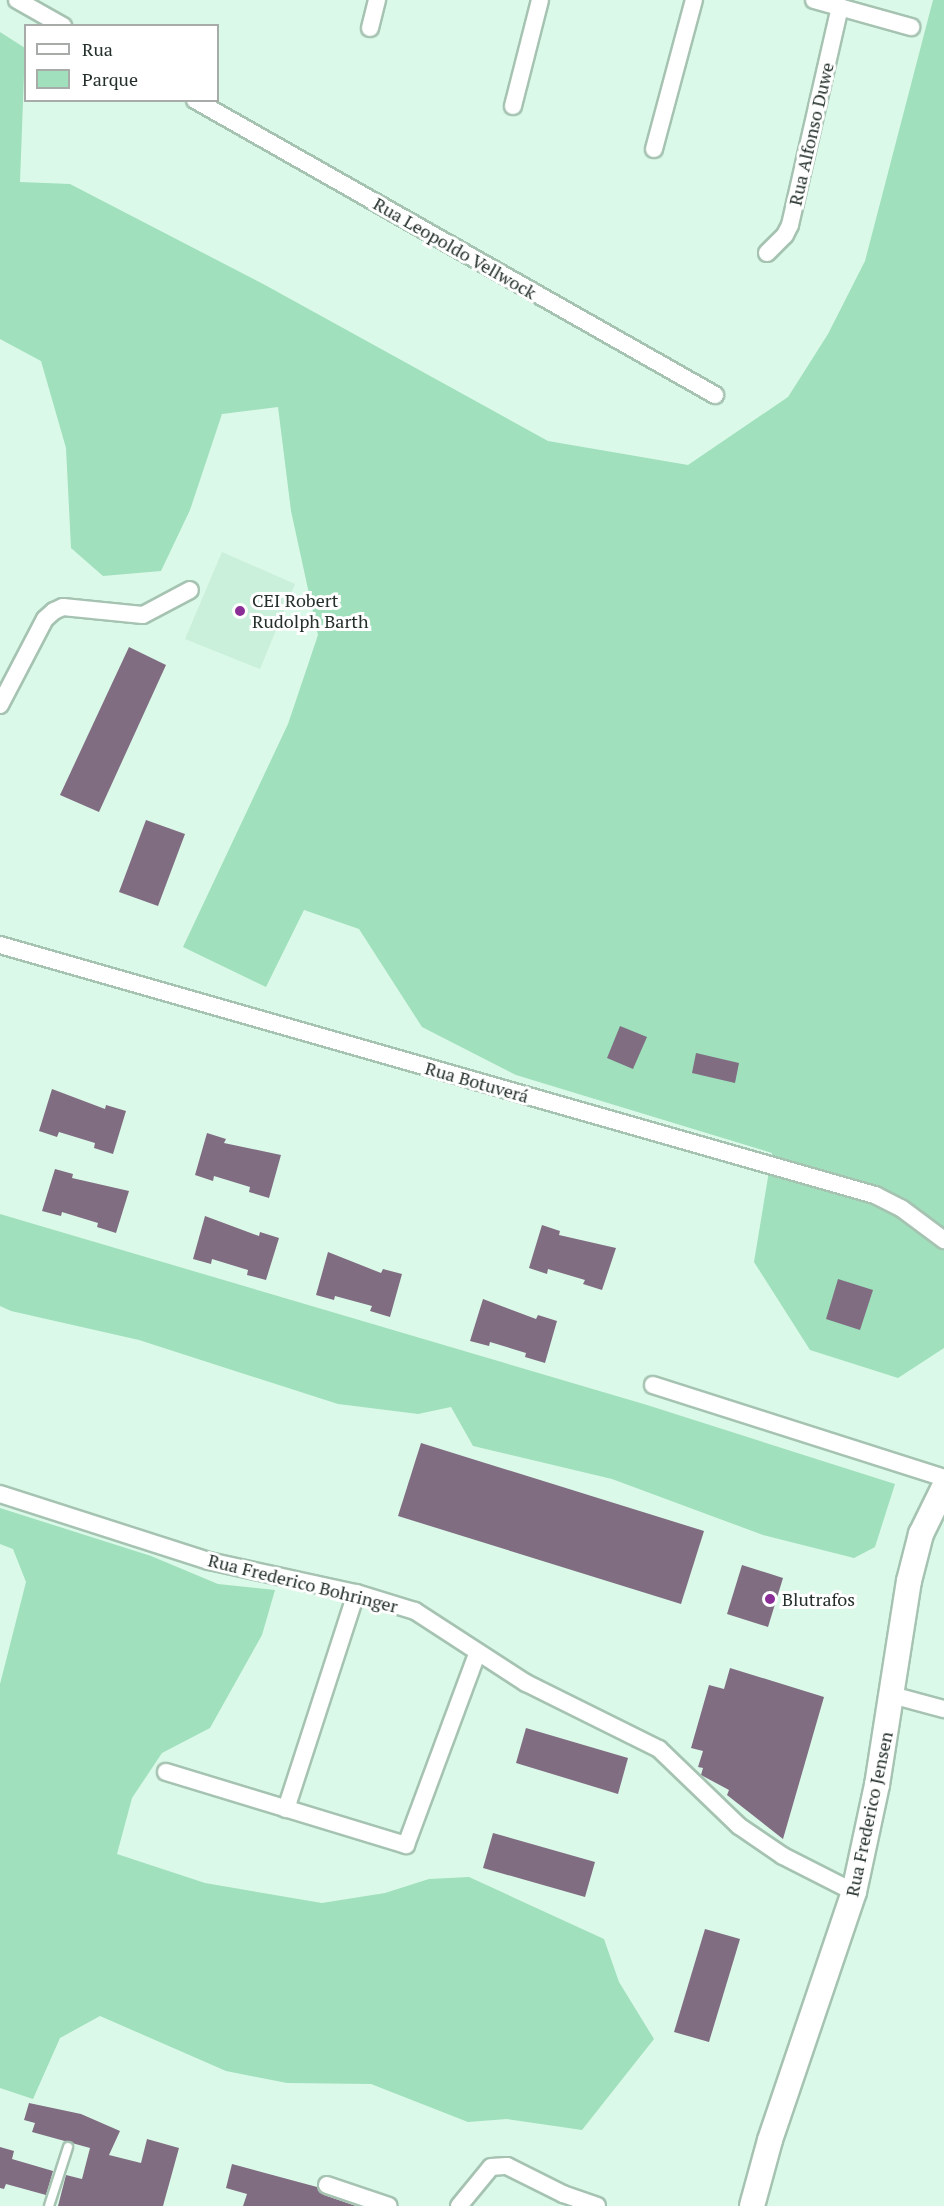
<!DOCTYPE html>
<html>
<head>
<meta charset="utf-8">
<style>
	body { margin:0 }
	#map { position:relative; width:944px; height:2206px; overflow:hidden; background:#dbf9e8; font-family:"PT Serif",serif }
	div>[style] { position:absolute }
	.built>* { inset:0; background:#caefda }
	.green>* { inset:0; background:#a0e0bd }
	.building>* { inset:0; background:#806d82 }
	.roads { filter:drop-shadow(2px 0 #a6c3b2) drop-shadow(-2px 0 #a6c3b2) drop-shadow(0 2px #a6c3b2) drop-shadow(0 -2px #a6c3b2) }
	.service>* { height:8px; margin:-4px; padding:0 4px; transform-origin:4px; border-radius:4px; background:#fff }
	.minor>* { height:16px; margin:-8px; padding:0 8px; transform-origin:8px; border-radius:8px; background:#fff }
	.secondary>* { height:24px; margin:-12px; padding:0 12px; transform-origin:12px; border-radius:12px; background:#fff }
	.dots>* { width:16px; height:16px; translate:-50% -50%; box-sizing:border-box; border:3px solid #fff; border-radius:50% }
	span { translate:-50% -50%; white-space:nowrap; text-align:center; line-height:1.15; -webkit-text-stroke:6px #fff; paint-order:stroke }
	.street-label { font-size:18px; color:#243029 }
	.poi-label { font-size:18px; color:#243029 }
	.left { translate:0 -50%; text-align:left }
	.legend { position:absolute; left:24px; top:24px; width:195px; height:78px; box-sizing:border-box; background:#fff; border:2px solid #a7aca9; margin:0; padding:8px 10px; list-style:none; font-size:18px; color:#243029 }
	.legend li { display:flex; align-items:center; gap:12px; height:30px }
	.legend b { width:30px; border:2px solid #a7aca9 }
</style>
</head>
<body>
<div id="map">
	<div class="built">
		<i style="clip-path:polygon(222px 552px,295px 584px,260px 669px,185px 639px)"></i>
	</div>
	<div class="green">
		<i style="clip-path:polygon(933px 0,944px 0,944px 1348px,898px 1378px,810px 1350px,754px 1262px,772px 1153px,516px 1075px,422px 1027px,359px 929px,304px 910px,266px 987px,183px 947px,288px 724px,318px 635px,291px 511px,278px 407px,222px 414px,190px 510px,161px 571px,103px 576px,71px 548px,66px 448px,41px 361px,0 339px,0 32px,25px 48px,20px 182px,70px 184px,265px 285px,548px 441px,688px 465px,788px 397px,828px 334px,865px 261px)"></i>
		<i style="clip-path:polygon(0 1214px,647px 1405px,895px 1484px,875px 1547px,854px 1558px,763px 1535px,612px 1479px,473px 1446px,451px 1407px,418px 1414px,338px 1404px,139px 1340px,11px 1311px,0 1306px)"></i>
		<i style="clip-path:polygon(0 1508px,151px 1556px,218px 1584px,275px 1590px,262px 1635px,210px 1728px,162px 1753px,132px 1798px,117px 1854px,205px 1883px,322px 1903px,385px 1893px,429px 1879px,469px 1877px,604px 1939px,619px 1982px,654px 2039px,582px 2130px,507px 2119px,468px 2122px,371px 2084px,287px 2083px,226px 2071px,100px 2016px,60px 2038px,33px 2099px,0 2088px,0 1684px,26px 1582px,13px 1549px,0 1544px)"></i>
	</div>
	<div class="building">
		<i style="clip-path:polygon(129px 647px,166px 665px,99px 812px,60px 795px)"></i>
		<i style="clip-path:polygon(146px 820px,185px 834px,158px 906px,119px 892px)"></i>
		<i style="clip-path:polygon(620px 1026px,647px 1037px,633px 1069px,607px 1058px)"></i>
		<i style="clip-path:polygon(696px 1053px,739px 1063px,735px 1083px,692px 1073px)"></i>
		<i style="clip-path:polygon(52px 1089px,105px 1109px,106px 1105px,126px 1111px,113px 1154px,94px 1148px,95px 1143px,59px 1132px,57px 1137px,39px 1131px)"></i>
		<i style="clip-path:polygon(207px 1133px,226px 1139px,224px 1143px,281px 1155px,269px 1198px,249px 1192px,250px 1187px,214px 1176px,213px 1181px,195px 1175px)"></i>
		<i style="clip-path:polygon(55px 1169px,73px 1174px,72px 1178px,129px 1191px,116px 1233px,97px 1227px,98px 1223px,62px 1212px,61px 1216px,42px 1211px)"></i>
		<i style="clip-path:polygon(205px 1216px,259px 1236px,260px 1232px,279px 1238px,266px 1280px,247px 1275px,248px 1270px,212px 1259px,211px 1264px,193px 1259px)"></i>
		<i style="clip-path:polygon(542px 1225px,560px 1231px,559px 1235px,616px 1248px,602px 1290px,583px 1284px,585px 1280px,548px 1269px,547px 1274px,529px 1268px)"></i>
		<i style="clip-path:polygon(328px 1252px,381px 1273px,383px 1269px,402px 1274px,390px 1317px,370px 1311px,372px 1306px,335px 1296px,334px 1300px,316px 1295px)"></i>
		<i style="clip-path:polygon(838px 1279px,873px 1290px,860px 1330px,826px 1319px)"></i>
		<i style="clip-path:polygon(483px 1299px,536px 1319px,538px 1315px,557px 1321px,545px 1363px,525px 1357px,526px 1353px,490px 1342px,489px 1346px,470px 1341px)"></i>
		<i style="clip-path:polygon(421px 1443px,704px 1531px,681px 1604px,398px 1516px)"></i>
		<i style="clip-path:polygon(742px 1565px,783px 1578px,768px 1627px,727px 1614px)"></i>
		<i style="clip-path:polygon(730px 1668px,824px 1697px,783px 1839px,727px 1795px,729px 1790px,701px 1775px,703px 1768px,698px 1767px,703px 1751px,691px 1748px,709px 1685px,724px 1689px)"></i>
		<i style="clip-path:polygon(526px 1728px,628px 1758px,618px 1794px,516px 1763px)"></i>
		<i style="clip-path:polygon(493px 1833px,595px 1862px,585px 1897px,483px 1868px)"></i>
		<i style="clip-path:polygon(705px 1929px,740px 1939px,709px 2042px,674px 2032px)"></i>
		<i style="clip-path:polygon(29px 2103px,81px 2114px,120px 2131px,109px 2155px,141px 2163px,147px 2139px,179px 2148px,163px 2206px,58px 2206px,66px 2175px,82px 2179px,90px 2148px,32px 2132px,35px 2123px,24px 2120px)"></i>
		<i style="clip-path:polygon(0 2147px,14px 2151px,12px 2159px,53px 2171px,46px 2195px,6px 2184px,4px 2189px,0 2188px)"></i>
		<i style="clip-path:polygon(232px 2164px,317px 2187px,324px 2195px,356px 2206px,243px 2206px,247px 2194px,226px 2188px)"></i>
	</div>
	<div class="roads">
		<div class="service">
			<i style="left:49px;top:2206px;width:62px;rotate:-72.1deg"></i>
		</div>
		<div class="minor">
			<i style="left:17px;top:0;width:53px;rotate:29.5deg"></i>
			<i style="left:814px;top:0;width:101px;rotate:15.6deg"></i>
			<i style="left:370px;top:28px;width:29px;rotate:-76deg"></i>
			<i style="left:195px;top:100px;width:598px;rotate:29.57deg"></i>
			<i style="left:513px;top:106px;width:109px;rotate:-75.7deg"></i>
			<i style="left:654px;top:149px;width:154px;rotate:-75deg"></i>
			<i style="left:767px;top:253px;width:25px;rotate:-45deg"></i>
			<i style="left:785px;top:235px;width:11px;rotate:-63deg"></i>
			<i style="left:790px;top:225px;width:224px;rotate:-77.1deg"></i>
			<i style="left:0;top:705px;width:97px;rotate:-62.4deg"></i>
			<i style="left:45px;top:619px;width:12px;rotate:-42deg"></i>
			<i style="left:54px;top:611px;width:10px;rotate:-24deg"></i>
			<i style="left:63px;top:607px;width:80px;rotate:5.7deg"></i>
			<i style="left:143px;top:615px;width:53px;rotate:-28deg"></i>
			<i style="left:0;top:945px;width:910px;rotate:15.95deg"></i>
			<i style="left:875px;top:1195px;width:29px;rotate:27deg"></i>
			<i style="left:901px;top:1208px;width:54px;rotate:36.7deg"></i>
			<i style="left:653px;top:1385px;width:305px;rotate:17.7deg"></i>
			<i style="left:0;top:1494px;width:219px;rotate:17.8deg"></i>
			<i style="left:209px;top:1561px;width:150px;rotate:12.3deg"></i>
			<i style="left:356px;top:1593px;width:62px;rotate:17deg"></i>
			<i style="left:415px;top:1611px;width:132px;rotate:33deg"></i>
			<i style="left:526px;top:1683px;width:148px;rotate:26.4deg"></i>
			<i style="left:659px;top:1749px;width:111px;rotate:43.9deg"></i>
			<i style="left:739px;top:1826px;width:53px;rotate:34.3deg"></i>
			<i style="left:783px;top:1856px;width:80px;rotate:26.9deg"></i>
			<i style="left:892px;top:1695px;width:54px;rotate:15.1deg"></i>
			<i style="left:166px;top:1772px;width:251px;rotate:16.9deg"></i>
			<i style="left:406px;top:1845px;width:204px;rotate:-69.6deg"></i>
			<i style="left:286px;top:1809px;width:227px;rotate:-72deg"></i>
			<i style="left:327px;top:2185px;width:65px;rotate:18.7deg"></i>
			<i style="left:459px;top:2206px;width:50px;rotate:-50.6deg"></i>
			<i style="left:491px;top:2167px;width:16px;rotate:-4deg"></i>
			<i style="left:507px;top:2166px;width:63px;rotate:26.6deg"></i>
			<i style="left:563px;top:2194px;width:36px;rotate:19deg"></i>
		</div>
		<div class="secondary">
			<i style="left:752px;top:2206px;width:68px;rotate:-74.7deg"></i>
			<i style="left:770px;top:2140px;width:262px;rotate:-71.3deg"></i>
			<i style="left:854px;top:1892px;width:109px;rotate:-77.9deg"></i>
			<i style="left:877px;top:1785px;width:206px;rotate:-81.1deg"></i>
			<i style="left:909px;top:1581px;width:49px;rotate:-75.7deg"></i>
			<i style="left:921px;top:1534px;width:52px;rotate:-63.9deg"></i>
		</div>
	</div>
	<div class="dots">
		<i style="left:240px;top:611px;background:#8b2d96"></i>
		<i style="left:770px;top:1599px;background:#8b2d96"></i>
	</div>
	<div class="street-label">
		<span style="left:811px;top:134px;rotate:-77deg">Rua Alfonso Duwe</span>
		<span style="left:455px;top:248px;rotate:30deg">Rua Leopoldo Vellwock</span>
		<span style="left:477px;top:1082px;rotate:16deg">Rua Botuverá</span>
		<span style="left:303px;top:1583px;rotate:14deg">Rua Frederico Bohringer</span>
		<span style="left:869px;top:1814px;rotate:-78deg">Rua Frederico Jensen</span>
	</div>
	<div class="poi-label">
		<span class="left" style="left:252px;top:611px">CEI Robert<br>Rudolph Barth</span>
		<span class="left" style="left:782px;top:1599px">Blutrafos</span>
	</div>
	<ul class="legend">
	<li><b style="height:8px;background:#fff"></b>Rua</li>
	<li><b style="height:16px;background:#a0e0bd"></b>Parque</li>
	</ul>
</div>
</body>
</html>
